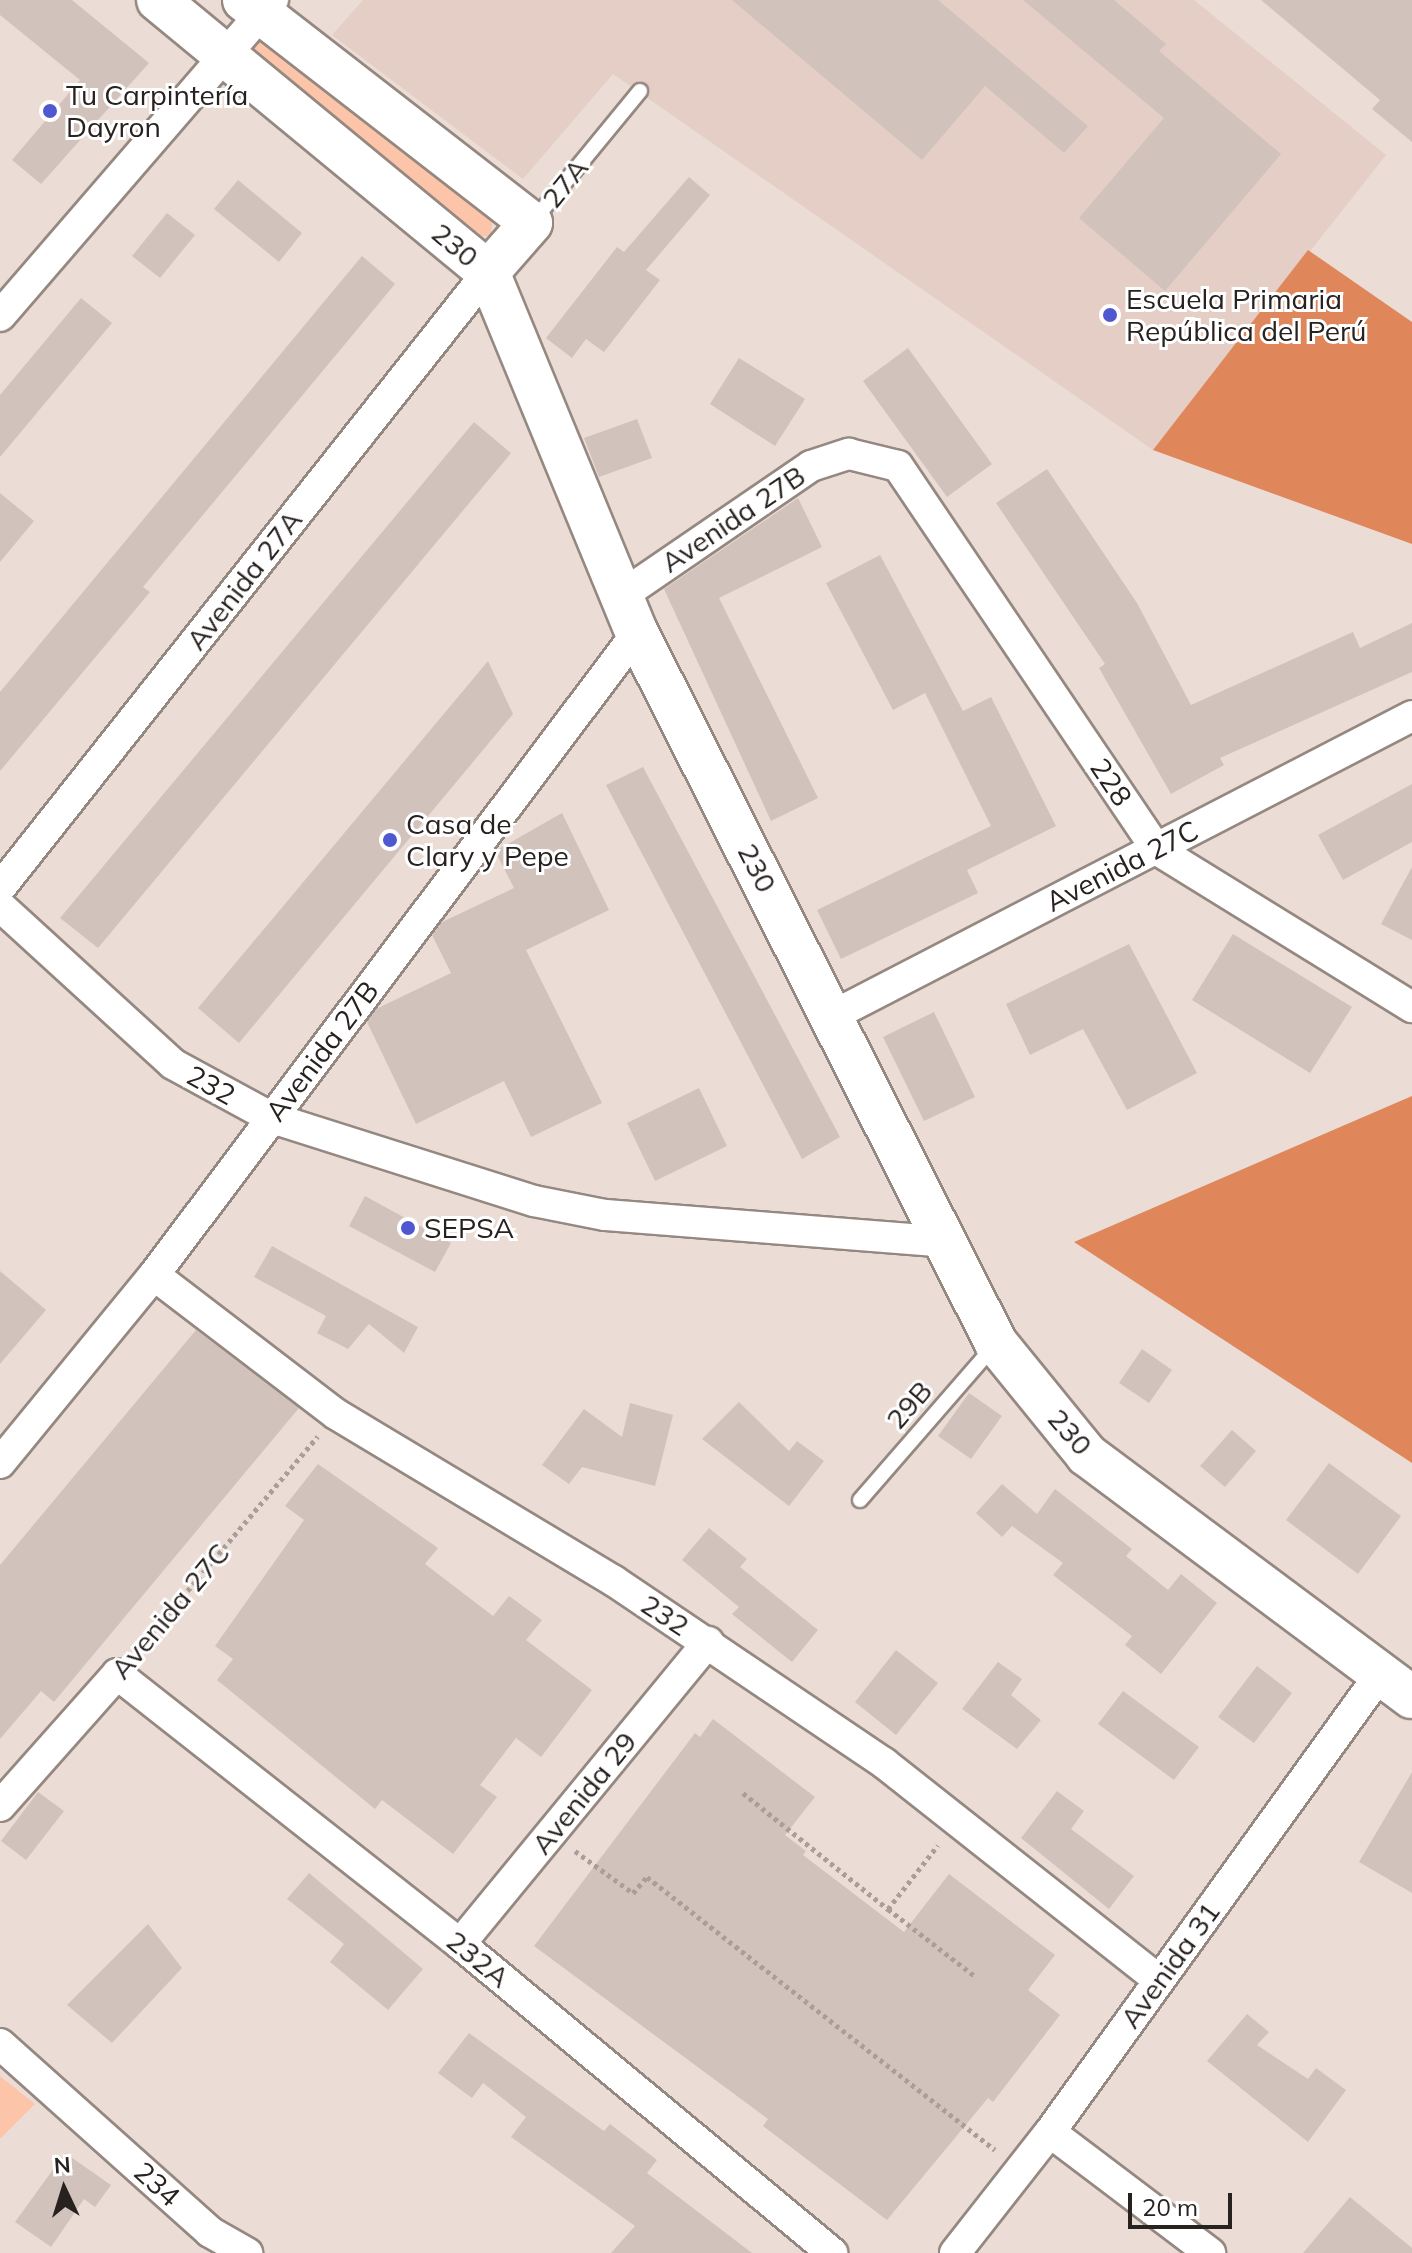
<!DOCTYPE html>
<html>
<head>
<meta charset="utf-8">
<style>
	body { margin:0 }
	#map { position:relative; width:1412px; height:2253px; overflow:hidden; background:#ebddd6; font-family:Mulish,sans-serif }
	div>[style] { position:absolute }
	.built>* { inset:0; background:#e4cec5 }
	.green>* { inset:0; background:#fcc5aa }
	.forest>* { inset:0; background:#df875b }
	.building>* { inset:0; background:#d1c3bc }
	.path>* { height:5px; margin-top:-2.5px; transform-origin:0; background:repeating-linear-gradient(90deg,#aa9e99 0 4px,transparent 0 8px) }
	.roads { filter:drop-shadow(2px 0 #958881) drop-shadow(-2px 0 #958881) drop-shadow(0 2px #958881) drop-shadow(0 -2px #958881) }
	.lane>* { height:14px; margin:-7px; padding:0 7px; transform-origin:7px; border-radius:7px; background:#fff }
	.street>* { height:30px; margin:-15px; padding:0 15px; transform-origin:15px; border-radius:15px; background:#fff }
	.secondary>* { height:42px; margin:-21px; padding:0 21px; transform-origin:21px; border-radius:21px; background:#fff }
	.dots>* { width:22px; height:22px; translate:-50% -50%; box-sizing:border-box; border:4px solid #fff; border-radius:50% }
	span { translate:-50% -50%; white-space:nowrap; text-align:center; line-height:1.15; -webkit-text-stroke:6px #fff; paint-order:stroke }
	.poi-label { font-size:28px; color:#27211f }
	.left { translate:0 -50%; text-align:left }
	.street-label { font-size:28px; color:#27211f }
	.north { position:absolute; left:24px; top:2149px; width:80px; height:80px; -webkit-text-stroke:6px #fff; paint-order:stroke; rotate:356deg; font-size:22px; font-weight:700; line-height:32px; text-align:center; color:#27211f }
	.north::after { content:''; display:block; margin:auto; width:28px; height:36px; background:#27211f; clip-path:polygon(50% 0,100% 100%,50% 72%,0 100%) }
	.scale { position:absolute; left:1128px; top:2193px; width:104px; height:36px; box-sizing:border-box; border:4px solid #27211f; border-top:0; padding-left:10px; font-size:24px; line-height:28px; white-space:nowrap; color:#27211f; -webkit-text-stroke:6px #fff; paint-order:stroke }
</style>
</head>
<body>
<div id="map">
	<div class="built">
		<i style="clip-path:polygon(363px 0,1194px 0,1386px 155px,1153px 450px,613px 74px,523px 179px,332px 35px)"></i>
	</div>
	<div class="green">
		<i style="clip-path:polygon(265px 39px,492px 222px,491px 236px,482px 236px,251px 55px,251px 47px)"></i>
		<i style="clip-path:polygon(0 2076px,35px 2104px,0 2139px)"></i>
	</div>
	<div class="forest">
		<i style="clip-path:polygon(1308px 250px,1412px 322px,1412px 544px,1153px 450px)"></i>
		<i style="clip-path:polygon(1412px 1096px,1412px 1463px,1074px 1242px)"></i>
	</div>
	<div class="building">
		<i style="clip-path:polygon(0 0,72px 0,149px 63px,41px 184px,12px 160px,80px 80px,0 15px)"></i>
		<i style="clip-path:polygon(732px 0,938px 0,1088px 126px,1064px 153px,985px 86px,922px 160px)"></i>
		<i style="clip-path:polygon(1023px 0,1114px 0,1166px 44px,1159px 51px,1281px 154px,1165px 291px,1079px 218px,1164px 118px)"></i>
		<i style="clip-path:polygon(1261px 0,1412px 0,1412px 142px,1372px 109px,1380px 100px)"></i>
		<i style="clip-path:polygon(689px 177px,710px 195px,646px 270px,660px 280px,604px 352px,586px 339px,572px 358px,546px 338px,617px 247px,624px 252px)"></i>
		<i style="clip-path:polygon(238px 180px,302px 233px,279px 262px,214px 209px)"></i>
		<i style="clip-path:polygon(167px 213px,195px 235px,160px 278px,132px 256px)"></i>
		<i style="clip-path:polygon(362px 256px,395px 284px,143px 587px,150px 592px,0 771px,0 692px)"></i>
		<i style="clip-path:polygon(81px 298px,112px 323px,0 457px,0 395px)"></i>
		<i style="clip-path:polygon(908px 348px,992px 464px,947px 497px,863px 381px)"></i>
		<i style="clip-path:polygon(739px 358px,805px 399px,775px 446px,710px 404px)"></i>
		<i style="clip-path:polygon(637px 419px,652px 458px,599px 477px,584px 438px)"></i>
		<i style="clip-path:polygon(474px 422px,511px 453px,98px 948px,60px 918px)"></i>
		<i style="clip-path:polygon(1047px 469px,1137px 603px,1191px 705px,1353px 632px,1360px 648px,1412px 623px,1412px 672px,1220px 758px,1224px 765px,1171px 794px,1099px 668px,1105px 664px,996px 503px)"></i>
		<i style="clip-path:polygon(0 493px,34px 521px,0 562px)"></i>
		<i style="clip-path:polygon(798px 498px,822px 547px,719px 598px,818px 798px,771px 821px,664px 589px)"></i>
		<i style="clip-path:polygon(880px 555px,963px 711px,991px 697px,1056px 826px,967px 870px,978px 893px,841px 959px,817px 910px,991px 826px,925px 693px,893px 710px,826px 583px)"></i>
		<i style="clip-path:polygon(488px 661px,513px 714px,239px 1043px,198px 1008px)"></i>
		<i style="clip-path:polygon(643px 767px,840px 1137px,802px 1159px,606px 785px)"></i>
		<i style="clip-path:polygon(1412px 784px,1412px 842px,1343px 880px,1318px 835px)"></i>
		<i style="clip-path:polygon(562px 813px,609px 910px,526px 950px,602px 1103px,531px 1137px,504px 1081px,416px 1124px,367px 1022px,376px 1009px,451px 973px,432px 935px,442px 922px,514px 888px,495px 851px)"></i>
		<i style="clip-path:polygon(1412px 867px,1412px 940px,1381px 924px)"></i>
		<i style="clip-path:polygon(1233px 934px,1352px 1007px,1310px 1073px,1192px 1000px)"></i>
		<i style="clip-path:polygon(1129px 944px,1197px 1073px,1127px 1110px,1083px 1029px,1030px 1055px,1006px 1004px)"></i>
		<i style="clip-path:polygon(934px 1012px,975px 1097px,924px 1121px,883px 1037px)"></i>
		<i style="clip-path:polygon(699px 1088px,727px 1146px,655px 1181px,627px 1123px)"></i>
		<i style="clip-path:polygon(365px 1196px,451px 1243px,435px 1272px,349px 1226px)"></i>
		<i style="clip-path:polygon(272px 1246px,418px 1327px,404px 1353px,369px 1324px,348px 1349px,317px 1333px,326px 1316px,254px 1277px)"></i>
		<i style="clip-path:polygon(0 1271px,46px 1310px,0 1364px)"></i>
		<i style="clip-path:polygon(196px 1330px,299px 1408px,54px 1702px,41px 1691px,0 1739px,0 1565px)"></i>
		<i style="clip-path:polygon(1142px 1349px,1172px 1370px,1149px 1403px,1119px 1383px)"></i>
		<i style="clip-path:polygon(969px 1393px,1002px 1416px,971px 1459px,938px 1436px)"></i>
		<i style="clip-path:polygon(739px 1402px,789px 1451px,797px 1441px,824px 1461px,789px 1506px,702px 1439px)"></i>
		<i style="clip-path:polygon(630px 1403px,673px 1415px,655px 1486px,582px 1467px,569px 1484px,542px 1465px,584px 1409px,622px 1437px)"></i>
		<i style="clip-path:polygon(1232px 1430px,1256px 1451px,1225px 1487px,1200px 1466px)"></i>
		<i style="clip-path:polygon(1329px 1463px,1401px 1516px,1358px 1574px,1286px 1520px)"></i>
		<i style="clip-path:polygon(318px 1464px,438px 1548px,425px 1564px,493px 1616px,509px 1596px,542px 1620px,526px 1640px,592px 1690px,541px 1757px,516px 1738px,480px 1785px,497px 1797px,453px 1854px,382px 1800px,375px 1809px,217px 1680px,233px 1659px,215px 1646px,304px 1520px,285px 1506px)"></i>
		<i style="clip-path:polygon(1002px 1484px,1037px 1514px,1055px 1489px,1132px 1549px,1126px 1556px,1168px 1590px,1181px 1574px,1217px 1603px,1161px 1674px,1125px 1645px,1132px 1636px,1053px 1575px,1063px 1563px,1012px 1526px,1002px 1537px,976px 1513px)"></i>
		<i style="clip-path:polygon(709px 1528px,747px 1559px,740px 1567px,818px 1630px,792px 1662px,732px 1614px,739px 1607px,682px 1560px)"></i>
		<i style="clip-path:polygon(896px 1650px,938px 1683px,896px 1735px,855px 1702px)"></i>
		<i style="clip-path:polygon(998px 1662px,1022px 1679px,1011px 1695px,1041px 1720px,1017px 1749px,962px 1709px)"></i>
		<i style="clip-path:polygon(1257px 1666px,1292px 1693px,1254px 1743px,1218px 1717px)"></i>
		<i style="clip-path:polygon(1123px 1691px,1199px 1747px,1174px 1780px,1098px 1724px)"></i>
		<i style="clip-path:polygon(713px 1719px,815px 1797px,785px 1835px,806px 1851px,803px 1855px,904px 1932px,949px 1874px,1055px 1955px,1028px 1990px,1060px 2015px,993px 2102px,988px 2098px,887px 2220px,763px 2126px,768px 2119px,534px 1946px,695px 1733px,700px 1737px)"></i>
		<i style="clip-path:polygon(1412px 1772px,1412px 1893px,1359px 1862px)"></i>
		<i style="clip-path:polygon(1057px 1791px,1084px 1811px,1071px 1829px,1134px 1876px,1109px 1909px,1021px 1838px)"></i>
		<i style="clip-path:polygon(38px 1792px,64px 1811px,26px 1860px,1px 1841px)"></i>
		<i style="clip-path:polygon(309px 1873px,423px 1969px,388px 2010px,330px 1962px,344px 1944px,287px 1899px)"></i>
		<i style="clip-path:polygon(148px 1924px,182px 1968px,112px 2043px,67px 2005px)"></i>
		<i style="clip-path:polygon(1247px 2014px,1269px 2032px,1257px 2045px,1308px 2079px,1316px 2068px,1346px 2090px,1308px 2142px,1207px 2061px)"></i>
		<i style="clip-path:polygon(469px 2033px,604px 2131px,610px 2124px,657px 2160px,647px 2173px,752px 2253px,611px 2253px,635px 2226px,511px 2137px,526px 2117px,483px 2083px,472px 2098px,438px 2073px)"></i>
		<i style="clip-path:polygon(65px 2153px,111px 2185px,95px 2207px,84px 2199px,51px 2247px,15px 2222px)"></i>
		<i style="clip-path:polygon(1350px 2197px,1412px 2248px,1412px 2253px,1303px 2253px)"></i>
	</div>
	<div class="path">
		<i style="left:136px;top:1652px;width:282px;rotate:-49.9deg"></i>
		<i style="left:743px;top:1793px;width:186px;rotate:38.7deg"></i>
		<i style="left:888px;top:1909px;width:81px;rotate:-52deg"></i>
		<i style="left:575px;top:1851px;width:72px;rotate:35.9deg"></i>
		<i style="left:633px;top:1893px;width:21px;rotate:-49deg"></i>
		<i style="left:647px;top:1877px;width:442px;rotate:38.1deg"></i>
		<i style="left:888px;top:1909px;width:111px;rotate:37.7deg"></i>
	</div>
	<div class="roads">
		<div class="lane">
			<i style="left:534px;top:220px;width:167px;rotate:-50.6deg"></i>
			<i style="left:860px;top:1500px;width:203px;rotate:-49deg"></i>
		</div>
		<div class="street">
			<i style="left:0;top:316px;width:418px;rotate:-49.2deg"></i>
			<i style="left:621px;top:596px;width:230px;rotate:-34.4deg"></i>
			<i style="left:811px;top:466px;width:40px;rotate:-18deg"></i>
			<i style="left:849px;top:454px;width:50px;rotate:13.8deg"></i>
			<i style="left:898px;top:466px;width:462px;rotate:56deg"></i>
			<i style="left:1156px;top:849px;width:301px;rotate:31.7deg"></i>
			<i style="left:0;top:888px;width:786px;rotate:-51.61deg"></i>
			<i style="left:0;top:906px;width:234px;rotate:42.4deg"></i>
			<i style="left:173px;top:1064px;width:113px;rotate:28.6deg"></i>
			<i style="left:272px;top:1118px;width:275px;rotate:17.6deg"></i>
			<i style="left:534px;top:1201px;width:72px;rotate:11.2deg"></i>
			<i style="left:605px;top:1215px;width:342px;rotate:4.5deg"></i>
			<i style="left:832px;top:1016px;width:653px;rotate:-27.35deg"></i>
			<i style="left:154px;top:1275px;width:229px;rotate:37.4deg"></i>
			<i style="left:336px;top:1414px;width:324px;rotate:31deg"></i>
			<i style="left:614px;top:1581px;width:326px;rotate:34deg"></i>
			<i style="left:884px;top:1763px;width:350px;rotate:38.3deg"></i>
			<i style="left:0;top:1463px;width:243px;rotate:-50.7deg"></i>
			<i style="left:154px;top:1275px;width:803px;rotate:-53.04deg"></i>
			<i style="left:0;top:1806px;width:176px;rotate:-48.4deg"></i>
			<i style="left:117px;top:1674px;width:437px;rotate:38.2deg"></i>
			<i style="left:460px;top:1944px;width:484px;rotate:39.7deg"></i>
			<i style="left:460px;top:1944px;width:391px;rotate:-50.6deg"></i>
			<i style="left:0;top:2044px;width:282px;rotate:41.8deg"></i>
			<i style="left:210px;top:2232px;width:43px;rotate:29.6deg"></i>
			<i style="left:1050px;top:2132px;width:201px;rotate:37.1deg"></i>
			<i style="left:955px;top:2253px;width:154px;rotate:-51.9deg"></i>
			<i style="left:1050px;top:2132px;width:566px;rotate:-54.2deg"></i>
		</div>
		<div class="secondary">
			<i style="left:158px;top:0;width:428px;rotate:39.5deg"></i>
			<i style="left:488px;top:272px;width:391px;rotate:67.6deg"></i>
			<i style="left:637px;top:633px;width:796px;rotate:63.18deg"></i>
			<i style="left:996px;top:1343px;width:144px;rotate:50.9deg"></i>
			<i style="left:1087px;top:1455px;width:405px;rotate:36.7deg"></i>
			<i style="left:244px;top:0;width:363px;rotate:37.8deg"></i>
			<i style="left:531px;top:223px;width:65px;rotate:131.3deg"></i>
		</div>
	</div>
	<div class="dots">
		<i style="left:50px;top:111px;background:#4f58ce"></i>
		<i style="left:1110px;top:315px;background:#4f58ce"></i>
		<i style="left:390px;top:840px;background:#4f58ce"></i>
		<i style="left:408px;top:1228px;background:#4f58ce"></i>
	</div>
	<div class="poi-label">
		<span class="left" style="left:66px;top:111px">Tu Carpintería<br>Dayron</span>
		<span class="left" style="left:1126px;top:315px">Escuela Primaria<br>República del Perú</span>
		<span class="left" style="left:406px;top:840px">Casa de<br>Clary y Pepe</span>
		<span class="left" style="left:424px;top:1228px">SEPSA</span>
	</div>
	<div class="street-label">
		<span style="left:565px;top:183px;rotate:-51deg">27A</span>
		<span style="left:455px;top:245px;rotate:40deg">230</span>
		<span style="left:733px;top:519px;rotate:-34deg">Avenida 27B</span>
		<span style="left:244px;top:580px;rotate:-52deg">Avenida 27A</span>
		<span style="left:1111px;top:782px;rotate:56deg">228</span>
		<span style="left:1122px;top:866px;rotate:-27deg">Avenida 27C</span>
		<span style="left:757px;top:868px;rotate:63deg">230</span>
		<span style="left:322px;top:1051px;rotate:-53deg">Avenida 27B</span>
		<span style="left:211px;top:1085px;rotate:29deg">232</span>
		<span style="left:909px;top:1405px;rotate:-49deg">29B</span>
		<span style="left:1070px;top:1432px;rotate:49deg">230</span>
		<span style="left:170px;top:1611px;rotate:-50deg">Avenida 27C</span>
		<span style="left:665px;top:1615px;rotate:33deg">232</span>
		<span style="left:584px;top:1793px;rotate:-51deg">Avenida 29</span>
		<span style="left:478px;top:1959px;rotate:39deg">232A</span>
		<span style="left:1170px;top:1965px;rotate:-54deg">Avenida 31</span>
		<span style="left:157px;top:2184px;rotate:42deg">234</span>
	</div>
	<div class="north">N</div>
	<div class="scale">20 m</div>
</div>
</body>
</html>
